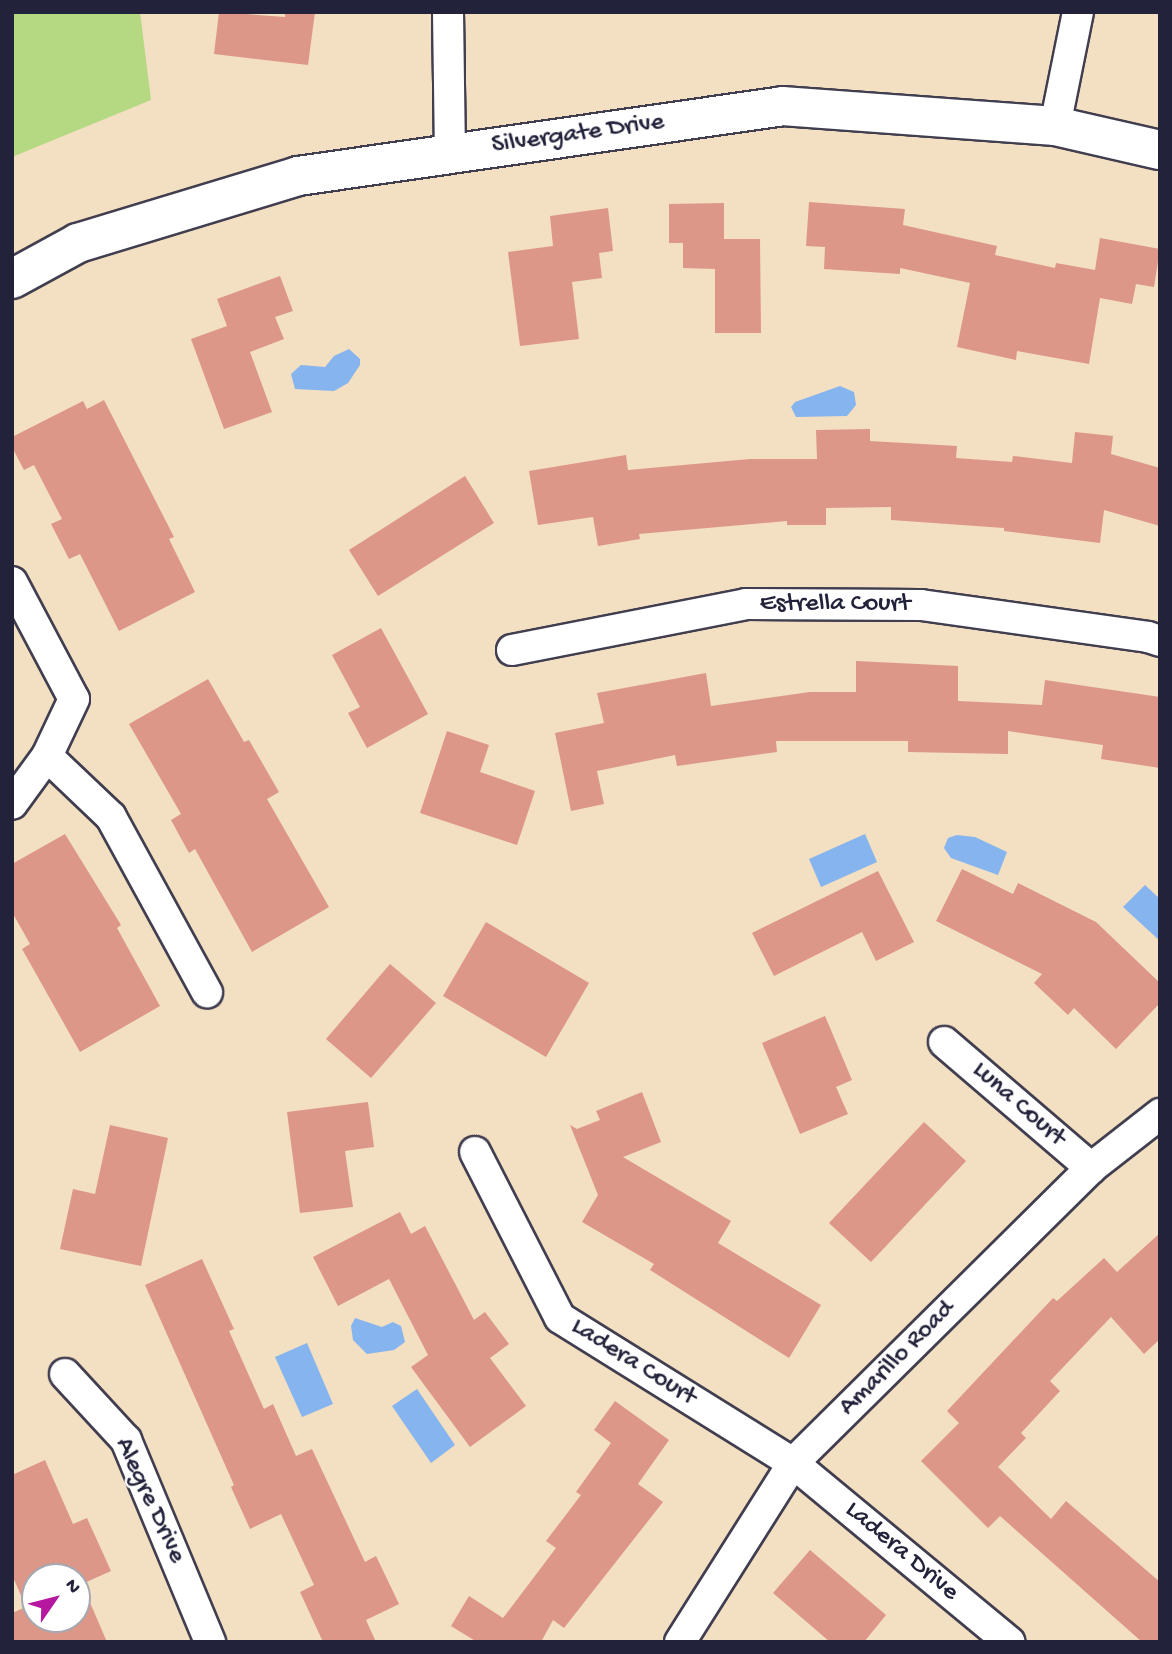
<!DOCTYPE html>
<html>
<head>
<meta charset="utf-8">
<style>
	body { margin:0 }
	#map { position:relative; width:1172px; height:1654px; overflow:hidden; background:#f3dfc2; font-family:"Gochi Hand",sans-serif }
	div>[style] { position:absolute }
	.green>* { inset:0; background:#b4d982 }
	.water>* { inset:0; background:#85b4ef }
	.building>* { inset:0; background:#dc9789 }
	.roads { filter:drop-shadow(2px 0 #413e4f) drop-shadow(-2px 0 #413e4f) drop-shadow(0 2px #413e4f) drop-shadow(0 -2px #413e4f) }
	.street>* { height:30px; margin:-15px; padding:0 15px; transform-origin:15px; border-radius:15px; background:#fff }
	.secondary>* { height:38px; margin:-19px; padding:0 19px; transform-origin:19px; border-radius:19px; background:#fff }
	span { translate:-50% -50%; white-space:nowrap; text-align:center; line-height:1.15; -webkit-text-stroke:5px #fff; paint-order:stroke }
	.street-label { font-size:26px; color:#22223b }
	.frame { position:absolute; inset:0; border:14px solid #22223b; pointer-events:none }
	.north { position:absolute; left:21px; top:1563px; width:70px; height:70px; box-sizing:border-box; background:#fff; border:2px solid #a7a7b1; border-radius:50%; rotate:55deg; font-size:19px; font-weight:700; line-height:28px; text-align:center; color:#22223b }
	.north::after { content:''; display:block; margin:auto; width:24px; height:32px; background:#b5179e; clip-path:polygon(50% 0,100% 100%,50% 72%,0 100%) }
</style>
</head>
<body>
<div id="map">
	<div class="green">
		<i style="clip-path:polygon(12px 12px,140px 12px,151px 100px,12px 157px)"></i>
	</div>
	<div class="water">
		<i style="clip-path:polygon(349px 349px,360px 359px,360px 365px,348px 383px,334px 391px,295px 389px,291px 374px,301px 365px,325px 367px,334px 356px)"></i>
		<i style="clip-path:polygon(840px 386px,854px 392px,856px 405px,847px 416px,796px 417px,791px 407px,795px 402px)"></i>
		<i style="clip-path:polygon(865px 834px,877px 862px,821px 887px,809px 859px)"></i>
		<i style="clip-path:polygon(957px 835px,975px 837px,1007px 852px,998px 875px,951px 858px,944px 848px,948px 838px)"></i>
		<i style="clip-path:polygon(1145px 885px,1160px 899px,1160px 941px,1123px 907px)"></i>
		<i style="clip-path:polygon(355px 1318px,382px 1327px,393px 1322px,401px 1326px,405px 1342px,394px 1350px,367px 1354px,353px 1340px,351px 1326px)"></i>
		<i style="clip-path:polygon(307px 1343px,333px 1404px,302px 1417px,275px 1357px)"></i>
		<i style="clip-path:polygon(417px 1389px,455px 1445px,431px 1463px,392px 1406px)"></i>
	</div>
	<div class="building">
		<i style="clip-path:polygon(219px 12px,285px 17px,285px 12px,315px 12px,308px 65px,214px 54px)"></i>
		<i style="clip-path:polygon(809px 202px,905px 209px,903px 225px,997px 246px,995px 255px,1055px 268px,1056px 263px,1095px 270px,1100px 238px,1160px 249px,1154px 287px,1136px 284px,1132px 304px,1100px 298px,1089px 364px,1017px 351px,1016px 360px,957px 347px,970px 283px,900px 268px,900px 274px,824px 269px,825px 247px,806px 246px)"></i>
		<i style="clip-path:polygon(724px 203px,724px 239px,760px 239px,761px 333px,715px 333px,715px 269px,683px 268px,683px 243px,669px 243px,669px 204px)"></i>
		<i style="clip-path:polygon(608px 208px,613px 251px,599px 253px,602px 278px,572px 282px,579px 339px,520px 346px,508px 252px,553px 246px,550px 216px)"></i>
		<i style="clip-path:polygon(280px 276px,293px 311px,275px 317px,284px 339px,250px 352px,272px 412px,224px 429px,191px 339px,227px 326px,217px 299px)"></i>
		<i style="clip-path:polygon(104px 400px,174px 537px,169px 539px,195px 592px,119px 631px,80px 554px,69px 559px,51px 524px,62px 519px,34px 465px,24px 470px,12px 447px,12px 437px,83px 401px,87px 409px)"></i>
		<i style="clip-path:polygon(870px 429px,870px 441px,957px 446px,956px 458px,1012px 462px,1013px 456px,1072px 463px,1075px 432px,1113px 436px,1111px 454px,1160px 468px,1160px 526px,1104px 510px,1100px 543px,1004px 531px,1004px 528px,891px 520px,891px 507px,826px 508px,826px 525px,787px 525px,787px 521px,639px 534px,640px 539px,598px 546px,593px 517px,538px 525px,529px 471px,626px 455px,628px 470px,750px 459px,817px 459px,816px 430px)"></i>
		<i style="clip-path:polygon(465px 476px,494px 523px,378px 596px,349px 550px)"></i>
		<i style="clip-path:polygon(381px 628px,428px 714px,367px 748px,348px 713px,360px 707px,332px 655px)"></i>
		<i style="clip-path:polygon(856px 661px,958px 666px,958px 701px,1042px 705px,1045px 680px,1160px 697px,1160px 768px,1101px 759px,1103px 745px,1008px 731px,1008px 754px,908px 752px,908px 741px,776px 741px,777px 752px,677px 766px,675px 755px,597px 771px,604px 804px,571px 811px,555px 733px,604px 723px,597px 693px,706px 673px,711px 706px,810px 692px,856px 692px)"></i>
		<i style="clip-path:polygon(208px 679px,244px 742px,249px 740px,279px 792px,267px 799px,329px 907px,252px 952px,195px 849px,189px 853px,171px 820px,181px 814px,129px 724px)"></i>
		<i style="clip-path:polygon(447px 731px,489px 745px,480px 772px,535px 791px,517px 845px,420px 813px)"></i>
		<i style="clip-path:polygon(65px 834px,121px 925px,117px 928px,160px 1006px,80px 1052px,22px 949px,30px 944px,12px 912px,12px 864px)"></i>
		<i style="clip-path:polygon(962px 869px,1013px 894px,1018px 883px,1096px 922px,1160px 983px,1160px 1003px,1116px 1049px,1074px 1008px,1068px 1015px,1034px 983px,1042px 974px,936px 921px)"></i>
		<i style="clip-path:polygon(878px 871px,914px 942px,876px 961px,862px 932px,774px 976px,752px 933px)"></i>
		<i style="clip-path:polygon(486px 922px,589px 983px,546px 1057px,443px 996px)"></i>
		<i style="clip-path:polygon(390px 964px,436px 1003px,371px 1078px,326px 1039px)"></i>
		<i style="clip-path:polygon(825px 1016px,852px 1080px,836px 1087px,848px 1114px,800px 1134px,762px 1043px)"></i>
		<i style="clip-path:polygon(642px 1092px,661px 1142px,623px 1157px,731px 1221px,718px 1243px,821px 1305px,789px 1358px,650px 1270px,654px 1264px,582px 1222px,598px 1195px,570px 1125px,577px 1129px,600px 1120px,596px 1111px)"></i>
		<i style="clip-path:polygon(368px 1102px,374px 1147px,345px 1151px,353px 1207px,300px 1213px,287px 1112px)"></i>
		<i style="clip-path:polygon(924px 1122px,966px 1161px,871px 1262px,829px 1223px)"></i>
		<i style="clip-path:polygon(110px 1125px,168px 1138px,141px 1266px,60px 1249px,73px 1189px,95px 1194px)"></i>
		<i style="clip-path:polygon(400px 1212px,411px 1234px,425px 1226px,474px 1320px,485px 1312px,509px 1344px,490px 1358px,526px 1406px,470px 1447px,411px 1367px,428px 1355px,389px 1279px,338px 1306px,313px 1257px)"></i>
		<i style="clip-path:polygon(1160px 1233px,1160px 1339px,1144px 1354px,1111px 1317px,1050px 1381px,1060px 1391px,1021px 1433px,1026px 1438px,998px 1467px,1051px 1519px,1066px 1501px,1160px 1582px,1160px 1642px,1142px 1642px,1000px 1516px,988px 1528px,921px 1461px,959px 1423px,947px 1411px,1053px 1298px,1057px 1301px,1104px 1258px,1117px 1272px)"></i>
		<i style="clip-path:polygon(202px 1259px,234px 1329px,229px 1331px,264px 1409px,273px 1404px,296px 1456px,312px 1449px,365px 1562px,376px 1556px,399px 1604px,366px 1620px,376px 1642px,323px 1642px,300px 1592px,314px 1585px,281px 1514px,250px 1529px,231px 1487px,234px 1485px,145px 1285px)"></i>
		<i style="clip-path:polygon(615px 1401px,669px 1440px,638px 1484px,663px 1502px,564px 1628px,553px 1620px,541px 1642px,477px 1642px,451px 1626px,469px 1596px,503px 1618px,556px 1548px,546px 1541px,581px 1495px,576px 1492px,611px 1443px,594px 1430px)"></i>
		<i style="clip-path:polygon(evenodd,45px 1460px,73px 1524px,87px 1518px,111px 1571px,82px 1584px,107px 1642px,12px 1642px,12px 1613px,26px 1607px,12px 1575px,12px 1475px,45px 1460px,35px 1577px,77px 1577px,77px 1619px,35px 1619px,35px 1577px)"></i>
		<i style="clip-path:polygon(810px 1550px,886px 1615px,864px 1642px,830px 1642px,773px 1593px)"></i>
	</div>
	<div class="roads">
		<div class="street">
			<i style="left:448px;top:12px;width:141px;rotate:89.2deg"></i>
			<i style="left:1055px;top:126px;width:116px;rotate:-78.6deg"></i>
			<i style="left:12px;top:582px;width:132px;rotate:62.1deg"></i>
			<i style="left:74px;top:699px;width:63px;rotate:115.3deg"></i>
			<i style="left:47px;top:756px;width:59px;rotate:126.1deg"></i>
			<i style="left:512px;top:650px;width:238px;rotate:-11.1deg"></i>
			<i style="left:746px;top:604px;width:175px;rotate:0.3deg"></i>
			<i style="left:921px;top:605px;width:229px;rotate:8deg"></i>
			<i style="left:1148px;top:637px;width:13px;rotate:18deg"></i>
			<i style="left:47px;top:756px;width:88px;rotate:43.6deg"></i>
			<i style="left:111px;top:817px;width:200px;rotate:61.3deg"></i>
			<i style="left:944px;top:1042px;width:194px;rotate:40.6deg"></i>
			<i style="left:475px;top:1152px;width:186px;rotate:62.9deg"></i>
			<i style="left:560px;top:1318px;width:274px;rotate:31.9deg"></i>
			<i style="left:793px;top:1463px;width:281px;rotate:39.6deg"></i>
			<i style="left:65px;top:1374px;width:90px;rotate:47.3deg"></i>
			<i style="left:126px;top:1440px;width:219px;rotate:67.4deg"></i>
			<i style="left:680px;top:1642px;width:212px;rotate:-57.7deg"></i>
			<i style="left:793px;top:1463px;width:419px;rotate:-44.7deg"></i>
			<i style="left:1091px;top:1168px;width:88px;rotate:-38deg"></i>
		</div>
		<div class="secondary">
			<i style="left:12px;top:279px;width:75px;rotate:-28.6deg"></i>
			<i style="left:78px;top:243px;width:230px;rotate:-16.9deg"></i>
			<i style="left:298px;top:176px;width:489px;rotate:-8.2deg"></i>
			<i style="left:782px;top:106px;width:274px;rotate:4.2deg"></i>
			<i style="left:1055px;top:126px;width:108px;rotate:12.9deg"></i>
		</div>
	</div>
	<div class="street-label">
		<span style="left:578px;top:135px;rotate:-8deg">Silvergate Drive</span>
		<span style="left:835px;top:605px">Estrella Court</span>
		<span style="left:1018px;top:1105px;rotate:41deg">Luna Court</span>
		<span style="left:898px;top:1359px;rotate:-45deg">Amarillo Road</span>
		<span style="left:633px;top:1363px;rotate:32deg">Ladera Court</span>
		<span style="left:149px;top:1501px;rotate:65deg">Alegre Drive</span>
		<span style="left:901px;top:1552px;rotate:40deg">Ladera Drive</span>
	</div>
	<div class="frame"></div>
	<div class="north">N</div>
</div>
</body>
</html>
